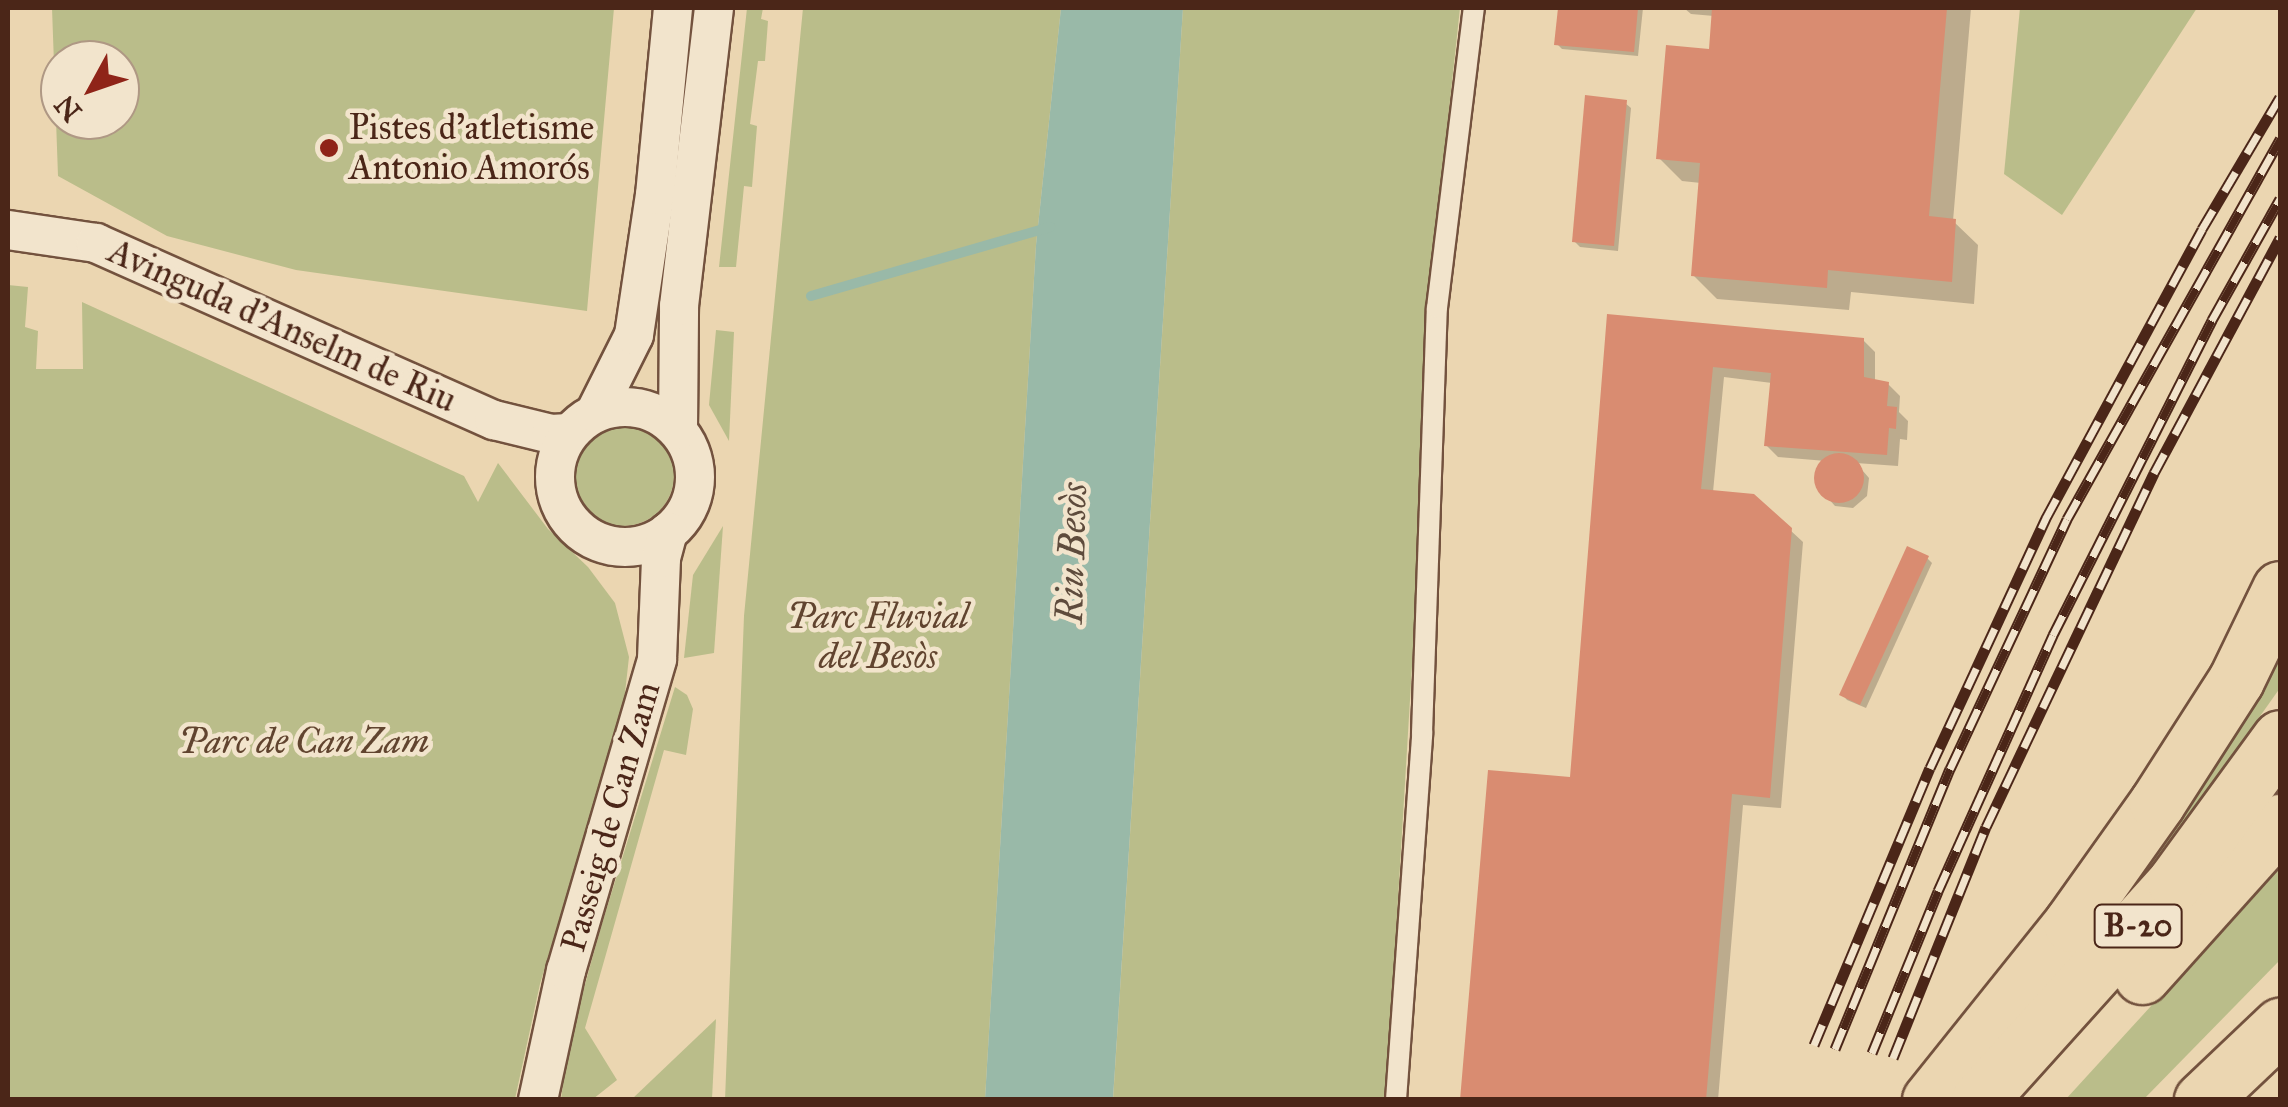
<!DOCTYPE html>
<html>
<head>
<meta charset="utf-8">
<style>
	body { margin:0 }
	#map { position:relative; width:2288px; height:1107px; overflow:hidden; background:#ebd6b1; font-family:"IM FELL Great Primer",serif }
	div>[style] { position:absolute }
	.green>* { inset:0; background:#babd8a }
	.round { border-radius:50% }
	.water>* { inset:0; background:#99b9a8 }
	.shadow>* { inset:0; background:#0003 }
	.stream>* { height:10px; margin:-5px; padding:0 5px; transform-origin:5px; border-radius:5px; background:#99b9a8 }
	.building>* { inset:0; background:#d98c71 }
	.roads { filter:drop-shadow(2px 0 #73523e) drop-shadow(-2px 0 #73523e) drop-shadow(0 2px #73523e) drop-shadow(0 -2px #73523e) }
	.lane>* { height:20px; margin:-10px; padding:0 10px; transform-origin:10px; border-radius:10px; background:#f2e4cc }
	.street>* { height:38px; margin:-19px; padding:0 19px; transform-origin:19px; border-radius:19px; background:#f2e4cc }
	.street>.ring { margin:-19px; padding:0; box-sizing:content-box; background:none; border:38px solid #f2e4cc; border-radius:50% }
	.highway>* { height:55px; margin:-27.5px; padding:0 27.5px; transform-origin:27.5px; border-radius:27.5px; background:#ebd6b1 }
	.rail>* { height:11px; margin-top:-5.5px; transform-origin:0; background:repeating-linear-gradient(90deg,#f2e4cc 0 22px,#4b2618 0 44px); box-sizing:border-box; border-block:2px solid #4b2618 }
	.dots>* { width:28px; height:28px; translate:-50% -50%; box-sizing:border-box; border:5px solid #f2e4cc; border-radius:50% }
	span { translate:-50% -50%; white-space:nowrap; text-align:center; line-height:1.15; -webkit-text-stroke:9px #f2e4cc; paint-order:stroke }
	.shield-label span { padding:2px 8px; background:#f2e4cc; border:2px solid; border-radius:8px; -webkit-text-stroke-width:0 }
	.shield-label { font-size:32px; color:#4b2618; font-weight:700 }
	.poi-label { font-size:35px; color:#4b2618 }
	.left { translate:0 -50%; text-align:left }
	.street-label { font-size:35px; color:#4b2618 }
	.park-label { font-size:35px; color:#61442f; font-style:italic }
	.water-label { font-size:38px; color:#5e4b3c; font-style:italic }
	.frame { position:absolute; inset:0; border:10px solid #4b2618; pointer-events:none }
	.north { position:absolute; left:40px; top:40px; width:100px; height:100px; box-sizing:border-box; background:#f2e4cc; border:2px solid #af9884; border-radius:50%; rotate:230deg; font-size:28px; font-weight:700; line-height:40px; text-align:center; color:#4b2618 }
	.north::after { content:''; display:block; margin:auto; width:35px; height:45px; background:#8f2418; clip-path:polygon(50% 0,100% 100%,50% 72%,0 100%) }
</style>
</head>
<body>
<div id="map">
	<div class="green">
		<i style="clip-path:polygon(evenodd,52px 8px,614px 8px,587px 311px,296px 270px,167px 236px,58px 176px,52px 8px,60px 60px,120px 60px,120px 120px,60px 120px,60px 60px)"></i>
		<i style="clip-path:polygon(747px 8px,763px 8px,761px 19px,768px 21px,765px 61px,758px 61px,750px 124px,757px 126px,752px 187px,744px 186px,736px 267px,719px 267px)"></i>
		<i style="clip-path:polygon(803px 8px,1061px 8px,1036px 245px,985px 1099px,725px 1100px,744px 616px)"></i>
		<i style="clip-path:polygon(1183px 8px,1460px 8px,1441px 184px,1386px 1099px,1113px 1100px)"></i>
		<i style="clip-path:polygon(2020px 8px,2197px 8px,2062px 215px,2004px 174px)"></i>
		<i style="clip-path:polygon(8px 285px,28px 287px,25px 327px,38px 331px,36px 369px,83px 369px,82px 302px,464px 476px,478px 502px,498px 463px,548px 529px,588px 567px,615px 603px,629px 657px,624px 702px,540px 984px,515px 1099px,8px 1099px)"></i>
		<i style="clip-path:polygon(716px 330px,734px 332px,729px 441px,709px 405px)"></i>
		<i class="round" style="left:572px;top:424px;width:102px;height:102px"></i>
		<i style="clip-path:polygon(723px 526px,714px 653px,684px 658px,693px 575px)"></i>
		<i style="clip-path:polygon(2280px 630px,2280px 688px,2137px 890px,2085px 947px)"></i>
		<i style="clip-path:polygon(675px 687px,687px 695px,693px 709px,686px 755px,664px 750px,585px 1028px,617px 1080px,593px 1099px,561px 1100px,567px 1049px,601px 927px)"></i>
		<i style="clip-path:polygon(2280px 865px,2280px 960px,2144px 1099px,2066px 1099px)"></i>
		<i style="clip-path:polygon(716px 1019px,712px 1099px,632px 1099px)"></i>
	</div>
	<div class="water">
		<i style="clip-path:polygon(1061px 8px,1183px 8px,1113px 1099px,985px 1099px,1036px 245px)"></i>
	</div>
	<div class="shadow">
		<i style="clip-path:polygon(1560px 8px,1643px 8px,1638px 56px,1562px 49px,1557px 44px)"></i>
		<i style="clip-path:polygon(1684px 8px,1971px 8px,1953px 221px,1978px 245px,1974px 304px,1851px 292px,1849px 310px,1717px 299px,1694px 276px,1701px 183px,1682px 181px,1659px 158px,1711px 52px,1714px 16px,1691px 14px)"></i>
		<i style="clip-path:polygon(1625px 103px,1631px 108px,1618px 251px,1580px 247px,1574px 241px)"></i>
		<i style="clip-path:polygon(1610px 317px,1863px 340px,1875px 352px,1875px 382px,1888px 384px,1900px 396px,1899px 412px,1908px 421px,1907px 440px,1900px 439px,1898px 466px,1856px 463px,1869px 478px,1867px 496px,1853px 508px,1835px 506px,1817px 486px,1818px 467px,1826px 461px,1778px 457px,1766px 445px,1772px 383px,1724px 377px,1713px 492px,1790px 530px,1803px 542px,1781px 808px,1743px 805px,1718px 1100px,1462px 1100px,1572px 780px)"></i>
		<i style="clip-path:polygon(1927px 558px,1932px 563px,1866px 708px,1847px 700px,1842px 694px)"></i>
	</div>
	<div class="stream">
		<i style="left:811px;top:296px;width:249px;rotate:-16.1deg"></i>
	</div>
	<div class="building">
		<i style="clip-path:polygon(1558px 8px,1638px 8px,1634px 52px,1554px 45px)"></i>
		<i style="clip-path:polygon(1712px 8px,1947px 8px,1929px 216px,1956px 219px,1952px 282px,1828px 270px,1827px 288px,1691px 276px,1700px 163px,1656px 159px,1666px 45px,1709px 49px)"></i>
		<i style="clip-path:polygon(1585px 95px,1627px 100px,1614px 246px,1572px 242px)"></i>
		<i style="clip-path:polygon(1607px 314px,1864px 338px,1864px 377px,1889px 382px,1887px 406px,1897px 407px,1896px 429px,1889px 428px,1887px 455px,1764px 446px,1771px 373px,1713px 367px,1701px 489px,1754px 494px,1792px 528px,1770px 798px,1732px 794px,1706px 1100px,1460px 1100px,1488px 770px,1570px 777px)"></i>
		<i class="round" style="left:1814px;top:453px;width:50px;height:50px"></i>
		<i style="clip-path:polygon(1907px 546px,1929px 556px,1860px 705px,1839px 695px)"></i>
	</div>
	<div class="roads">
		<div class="lane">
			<i style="left:1396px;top:1100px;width:368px;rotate:-85.9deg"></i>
			<i style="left:1422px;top:733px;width:425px;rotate:-88deg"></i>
			<i style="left:1437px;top:308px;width:302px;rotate:-83deg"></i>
		</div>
		<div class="street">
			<i style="left:8px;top:230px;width:89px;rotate:8.4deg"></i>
			<i style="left:96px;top:243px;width:436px;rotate:24deg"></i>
			<i style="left:494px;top:420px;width:59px;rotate:13.8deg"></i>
			<i style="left:551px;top:434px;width:18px;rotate:-3deg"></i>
			<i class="ring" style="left:555px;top:407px;width:102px;height:102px"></i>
			<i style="left:595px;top:413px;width:87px;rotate:-63.4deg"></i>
			<i style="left:634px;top:335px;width:142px;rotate:-81.5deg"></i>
			<i style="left:655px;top:195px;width:188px;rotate:-84.5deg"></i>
			<i style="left:678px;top:430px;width:124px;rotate:-89.5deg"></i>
			<i style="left:679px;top:306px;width:300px;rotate:-83.3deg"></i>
			<i style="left:538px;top:1100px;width:132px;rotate:-77.8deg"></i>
			<i style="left:566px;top:971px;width:325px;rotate:-73.7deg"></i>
			<i style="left:657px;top:659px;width:101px;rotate:-87.7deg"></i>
			<i style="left:661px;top:558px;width:27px;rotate:-75deg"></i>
		</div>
		<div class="highway">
			<i style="left:2142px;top:976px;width:207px;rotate:-48.1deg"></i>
			<i style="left:1930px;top:1100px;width:226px;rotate:-51.3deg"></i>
			<i style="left:2071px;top:924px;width:148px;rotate:-54.6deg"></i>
			<i style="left:2157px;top:803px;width:146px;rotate:-57.3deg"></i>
			<i style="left:2236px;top:680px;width:101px;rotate:-64.2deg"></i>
			<i style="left:1979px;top:1100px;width:293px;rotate:-48deg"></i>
			<i style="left:2175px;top:882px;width:178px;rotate:-53.9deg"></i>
			<i style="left:2202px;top:1100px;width:108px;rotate:-43.5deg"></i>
		</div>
	</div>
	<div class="rail">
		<i style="left:1814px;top:1045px;width:300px;rotate:-67.3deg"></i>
		<i style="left:1930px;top:768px;width:276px;rotate:-65.1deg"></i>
		<i style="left:2046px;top:518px;width:328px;rotate:-61.6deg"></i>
		<i style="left:2202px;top:229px;width:153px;rotate:-59.4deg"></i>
		<i style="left:1835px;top:1049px;width:303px;rotate:-67.7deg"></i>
		<i style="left:1950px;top:769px;width:276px;rotate:-64.9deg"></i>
		<i style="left:2067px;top:519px;width:436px;rotate:-60.7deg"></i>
		<i style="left:1872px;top:1053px;width:175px;rotate:-67.8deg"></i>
		<i style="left:1938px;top:891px;width:281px;rotate:-65.8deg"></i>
		<i style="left:2053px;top:635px;width:353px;rotate:-63.2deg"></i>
		<i style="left:2212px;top:320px;width:139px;rotate:-60.7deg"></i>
		<i style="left:1893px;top:1058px;width:249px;rotate:-68.1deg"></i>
		<i style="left:1986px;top:827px;width:392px;rotate:-64.6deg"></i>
		<i style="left:2154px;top:473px;width:267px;rotate:-61.8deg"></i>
	</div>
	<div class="dots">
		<i style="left:329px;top:148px;background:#8f2418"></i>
	</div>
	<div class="shield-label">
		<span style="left:2138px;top:926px">B-20</span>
	</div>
	<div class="poi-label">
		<span class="left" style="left:349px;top:148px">Pistes d'atletisme<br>Antonio Amorós</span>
	</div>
	<div class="street-label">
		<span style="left:282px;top:326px;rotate:24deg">Avinguda d'Anselm de Riu</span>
		<span style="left:611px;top:817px;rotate:-74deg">Passeig de Can Zam</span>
	</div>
	<div class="park-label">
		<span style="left:878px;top:637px">Parc Fluvial<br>del Besòs</span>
		<span style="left:304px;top:742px">Parc de Can Zam</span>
	</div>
	<div class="water-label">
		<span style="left:1072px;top:553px;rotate:-88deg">Riu Besòs</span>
	</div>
	<div class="frame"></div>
	<div class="north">N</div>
</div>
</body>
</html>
